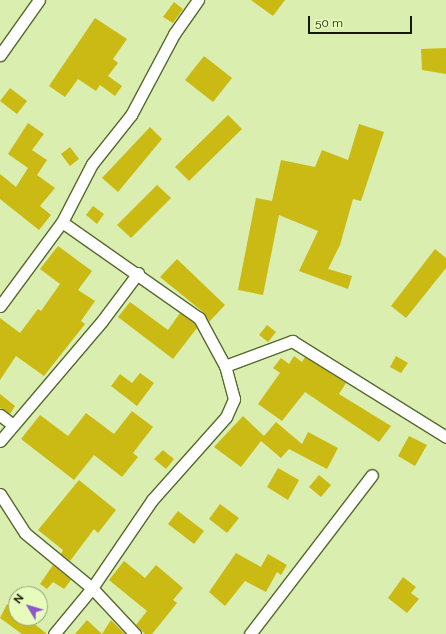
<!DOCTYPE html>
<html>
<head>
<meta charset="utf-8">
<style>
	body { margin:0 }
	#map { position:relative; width:446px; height:634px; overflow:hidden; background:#daeeb0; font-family:Raleway,sans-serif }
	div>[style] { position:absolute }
	.building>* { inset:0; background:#cbba13 }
	.roads { filter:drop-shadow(1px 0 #58692f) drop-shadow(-1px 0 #58692f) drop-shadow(0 1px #58692f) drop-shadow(0 -1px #58692f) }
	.street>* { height:11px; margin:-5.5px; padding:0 5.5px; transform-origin:5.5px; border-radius:5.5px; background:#fff }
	span { translate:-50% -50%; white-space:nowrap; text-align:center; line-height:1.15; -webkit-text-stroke:3px #e7fcbc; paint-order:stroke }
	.north { position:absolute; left:8px; top:586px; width:40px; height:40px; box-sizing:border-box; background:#e7fcbc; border:1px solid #93a272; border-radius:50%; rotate:308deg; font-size:11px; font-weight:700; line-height:16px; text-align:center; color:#141a04 }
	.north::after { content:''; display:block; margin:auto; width:14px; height:18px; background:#8e56cd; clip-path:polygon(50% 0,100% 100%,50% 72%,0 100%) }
	.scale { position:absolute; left:308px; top:16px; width:104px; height:18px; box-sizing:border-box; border:2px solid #141a04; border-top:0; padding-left:5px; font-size:12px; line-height:14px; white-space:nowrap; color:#141a04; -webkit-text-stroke:3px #e7fcbc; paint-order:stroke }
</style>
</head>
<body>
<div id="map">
	<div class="building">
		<i style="clip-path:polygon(251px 0,285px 0,273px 16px)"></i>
		<i style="clip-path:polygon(174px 2px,183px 9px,173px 23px,163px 17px)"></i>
		<i style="clip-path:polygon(95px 18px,127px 39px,113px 59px,118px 63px,108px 76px,122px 86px,115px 96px,100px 85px,96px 91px,78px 79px,65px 97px,49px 86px)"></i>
		<i style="clip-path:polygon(446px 48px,446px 74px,422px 70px,421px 49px)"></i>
		<i style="clip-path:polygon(204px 56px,232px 78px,213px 102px,185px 80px)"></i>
		<i style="clip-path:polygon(10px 88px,27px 101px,17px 114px,0 101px)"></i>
		<i style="clip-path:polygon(228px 115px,242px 129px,189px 181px,175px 167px)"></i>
		<i style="clip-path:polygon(28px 123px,44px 134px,32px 150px,47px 160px,37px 175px,55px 188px,40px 206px,51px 215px,39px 230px,0 199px,0 174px,16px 187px,28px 168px,8px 154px)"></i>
		<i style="clip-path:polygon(359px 124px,384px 132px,361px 201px,353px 199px,340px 245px,328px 269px,352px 276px,348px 289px,299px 271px,318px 231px,279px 215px,263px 295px,238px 290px,256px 198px,272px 201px,281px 160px,315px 167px,322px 150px,348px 160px)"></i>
		<i style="clip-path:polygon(150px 127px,162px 139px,118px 192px,102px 178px)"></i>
		<i style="clip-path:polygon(70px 147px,79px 159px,70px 166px,61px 154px)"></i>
		<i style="clip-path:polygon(157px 185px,171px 198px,131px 238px,117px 225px)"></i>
		<i style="clip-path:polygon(93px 206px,104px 214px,97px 224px,86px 215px)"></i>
		<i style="clip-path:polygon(58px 246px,92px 271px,78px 290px,95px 301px,81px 321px,85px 324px,44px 376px,16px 356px,0 380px,0 318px,20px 333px,38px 309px,41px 311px,60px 284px,40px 269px)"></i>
		<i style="clip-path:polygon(435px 249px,446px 258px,446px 268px,406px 318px,391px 306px)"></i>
		<i style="clip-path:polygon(177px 259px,225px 305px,209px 322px,203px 312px,160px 277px)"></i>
		<i style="clip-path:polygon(130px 302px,168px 330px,180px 313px,194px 323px,197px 328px,173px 359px,118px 317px)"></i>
		<i style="clip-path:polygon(267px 325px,276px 332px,268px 342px,259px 335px)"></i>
		<i style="clip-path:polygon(294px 356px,302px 362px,305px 357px,346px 383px,339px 394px,391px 426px,379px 442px,305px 392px,282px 421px,258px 404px,280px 373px,273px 368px,281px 358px,289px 364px)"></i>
		<i style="clip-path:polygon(396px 356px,408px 363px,401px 373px,390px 367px)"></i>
		<i style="clip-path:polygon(140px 373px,154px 383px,137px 406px,111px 386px,120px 374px,132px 383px)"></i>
		<i style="clip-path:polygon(0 394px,15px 406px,10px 414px,0 408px)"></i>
		<i style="clip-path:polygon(132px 411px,153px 427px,133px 453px,138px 457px,122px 477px,94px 455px,74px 480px,21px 439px,40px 415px,68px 436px,86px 413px,114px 434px)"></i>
		<i style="clip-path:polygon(243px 416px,264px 436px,276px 422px,302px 444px,308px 432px,338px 448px,327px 469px,289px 449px,281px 458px,261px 441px,241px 467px,214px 447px)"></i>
		<i style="clip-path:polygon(409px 436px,427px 445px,415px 466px,398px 456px)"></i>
		<i style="clip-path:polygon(163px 450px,174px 459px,166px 469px,154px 459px)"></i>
		<i style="clip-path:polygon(278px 468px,299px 480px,288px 500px,267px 487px)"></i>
		<i style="clip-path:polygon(319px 475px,331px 485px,321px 497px,309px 487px)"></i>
		<i style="clip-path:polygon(79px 480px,116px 510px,98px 533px,94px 529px,70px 561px,61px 554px,63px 550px,38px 530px)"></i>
		<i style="clip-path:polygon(220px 504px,239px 518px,227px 533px,209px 519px)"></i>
		<i style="clip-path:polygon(178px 511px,204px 531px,194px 544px,168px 524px)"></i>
		<i style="clip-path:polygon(236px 553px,261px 567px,268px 554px,287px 565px,281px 575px,277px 572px,266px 592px,245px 581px,225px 606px,209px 592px)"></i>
		<i style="clip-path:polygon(124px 561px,145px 578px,156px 565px,183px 588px,173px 600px,177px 603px,152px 634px,145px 634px,136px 625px,147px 611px,109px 580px)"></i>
		<i style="clip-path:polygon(53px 565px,71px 580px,64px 589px,53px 582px,47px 589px,40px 584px)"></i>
		<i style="clip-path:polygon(403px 577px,416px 587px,411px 593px,419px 599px,407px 613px,388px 598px)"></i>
		<i style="clip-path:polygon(7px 604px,16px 610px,16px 618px,27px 618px,47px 634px,22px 634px,0 618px)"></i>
		<i style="clip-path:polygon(87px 620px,102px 634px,111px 620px,125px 634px,75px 634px)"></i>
	</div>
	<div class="roads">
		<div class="street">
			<i style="left:0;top:55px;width:67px;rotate:-54.7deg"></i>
			<i style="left:0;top:306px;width:104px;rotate:-53.6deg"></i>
			<i style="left:62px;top:222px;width:65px;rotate:-62.7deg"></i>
			<i style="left:92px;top:164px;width:63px;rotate:-51.5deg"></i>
			<i style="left:131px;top:115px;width:92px;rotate:-62deg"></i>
			<i style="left:174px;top:34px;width:42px;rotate:-54.8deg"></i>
			<i style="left:225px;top:366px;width:72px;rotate:-20.5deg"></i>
			<i style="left:292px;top:341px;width:181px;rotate:31.9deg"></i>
			<i style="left:0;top:415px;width:15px;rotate:37deg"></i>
			<i style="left:0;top:441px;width:157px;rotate:-49.6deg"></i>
			<i style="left:102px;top:321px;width:60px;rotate:-53.1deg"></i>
			<i style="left:0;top:494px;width:46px;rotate:57.3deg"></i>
			<i style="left:25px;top:533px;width:87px;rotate:39.4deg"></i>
			<i style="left:92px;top:588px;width:63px;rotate:46.9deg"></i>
			<i style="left:54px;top:634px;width:60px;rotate:-50.4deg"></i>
			<i style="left:92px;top:588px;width:107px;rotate:-55.7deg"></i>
			<i style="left:152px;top:500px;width:111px;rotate:-48.3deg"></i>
			<i style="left:226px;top:417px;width:20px;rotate:-66deg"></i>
			<i style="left:234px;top:399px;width:34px;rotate:-105deg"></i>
			<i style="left:225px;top:366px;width:55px;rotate:-118.4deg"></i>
			<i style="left:199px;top:318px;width:167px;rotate:-145deg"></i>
			<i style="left:250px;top:634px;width:200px;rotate:-52.5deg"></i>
		</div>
	</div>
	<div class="north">N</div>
	<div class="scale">50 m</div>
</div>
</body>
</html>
